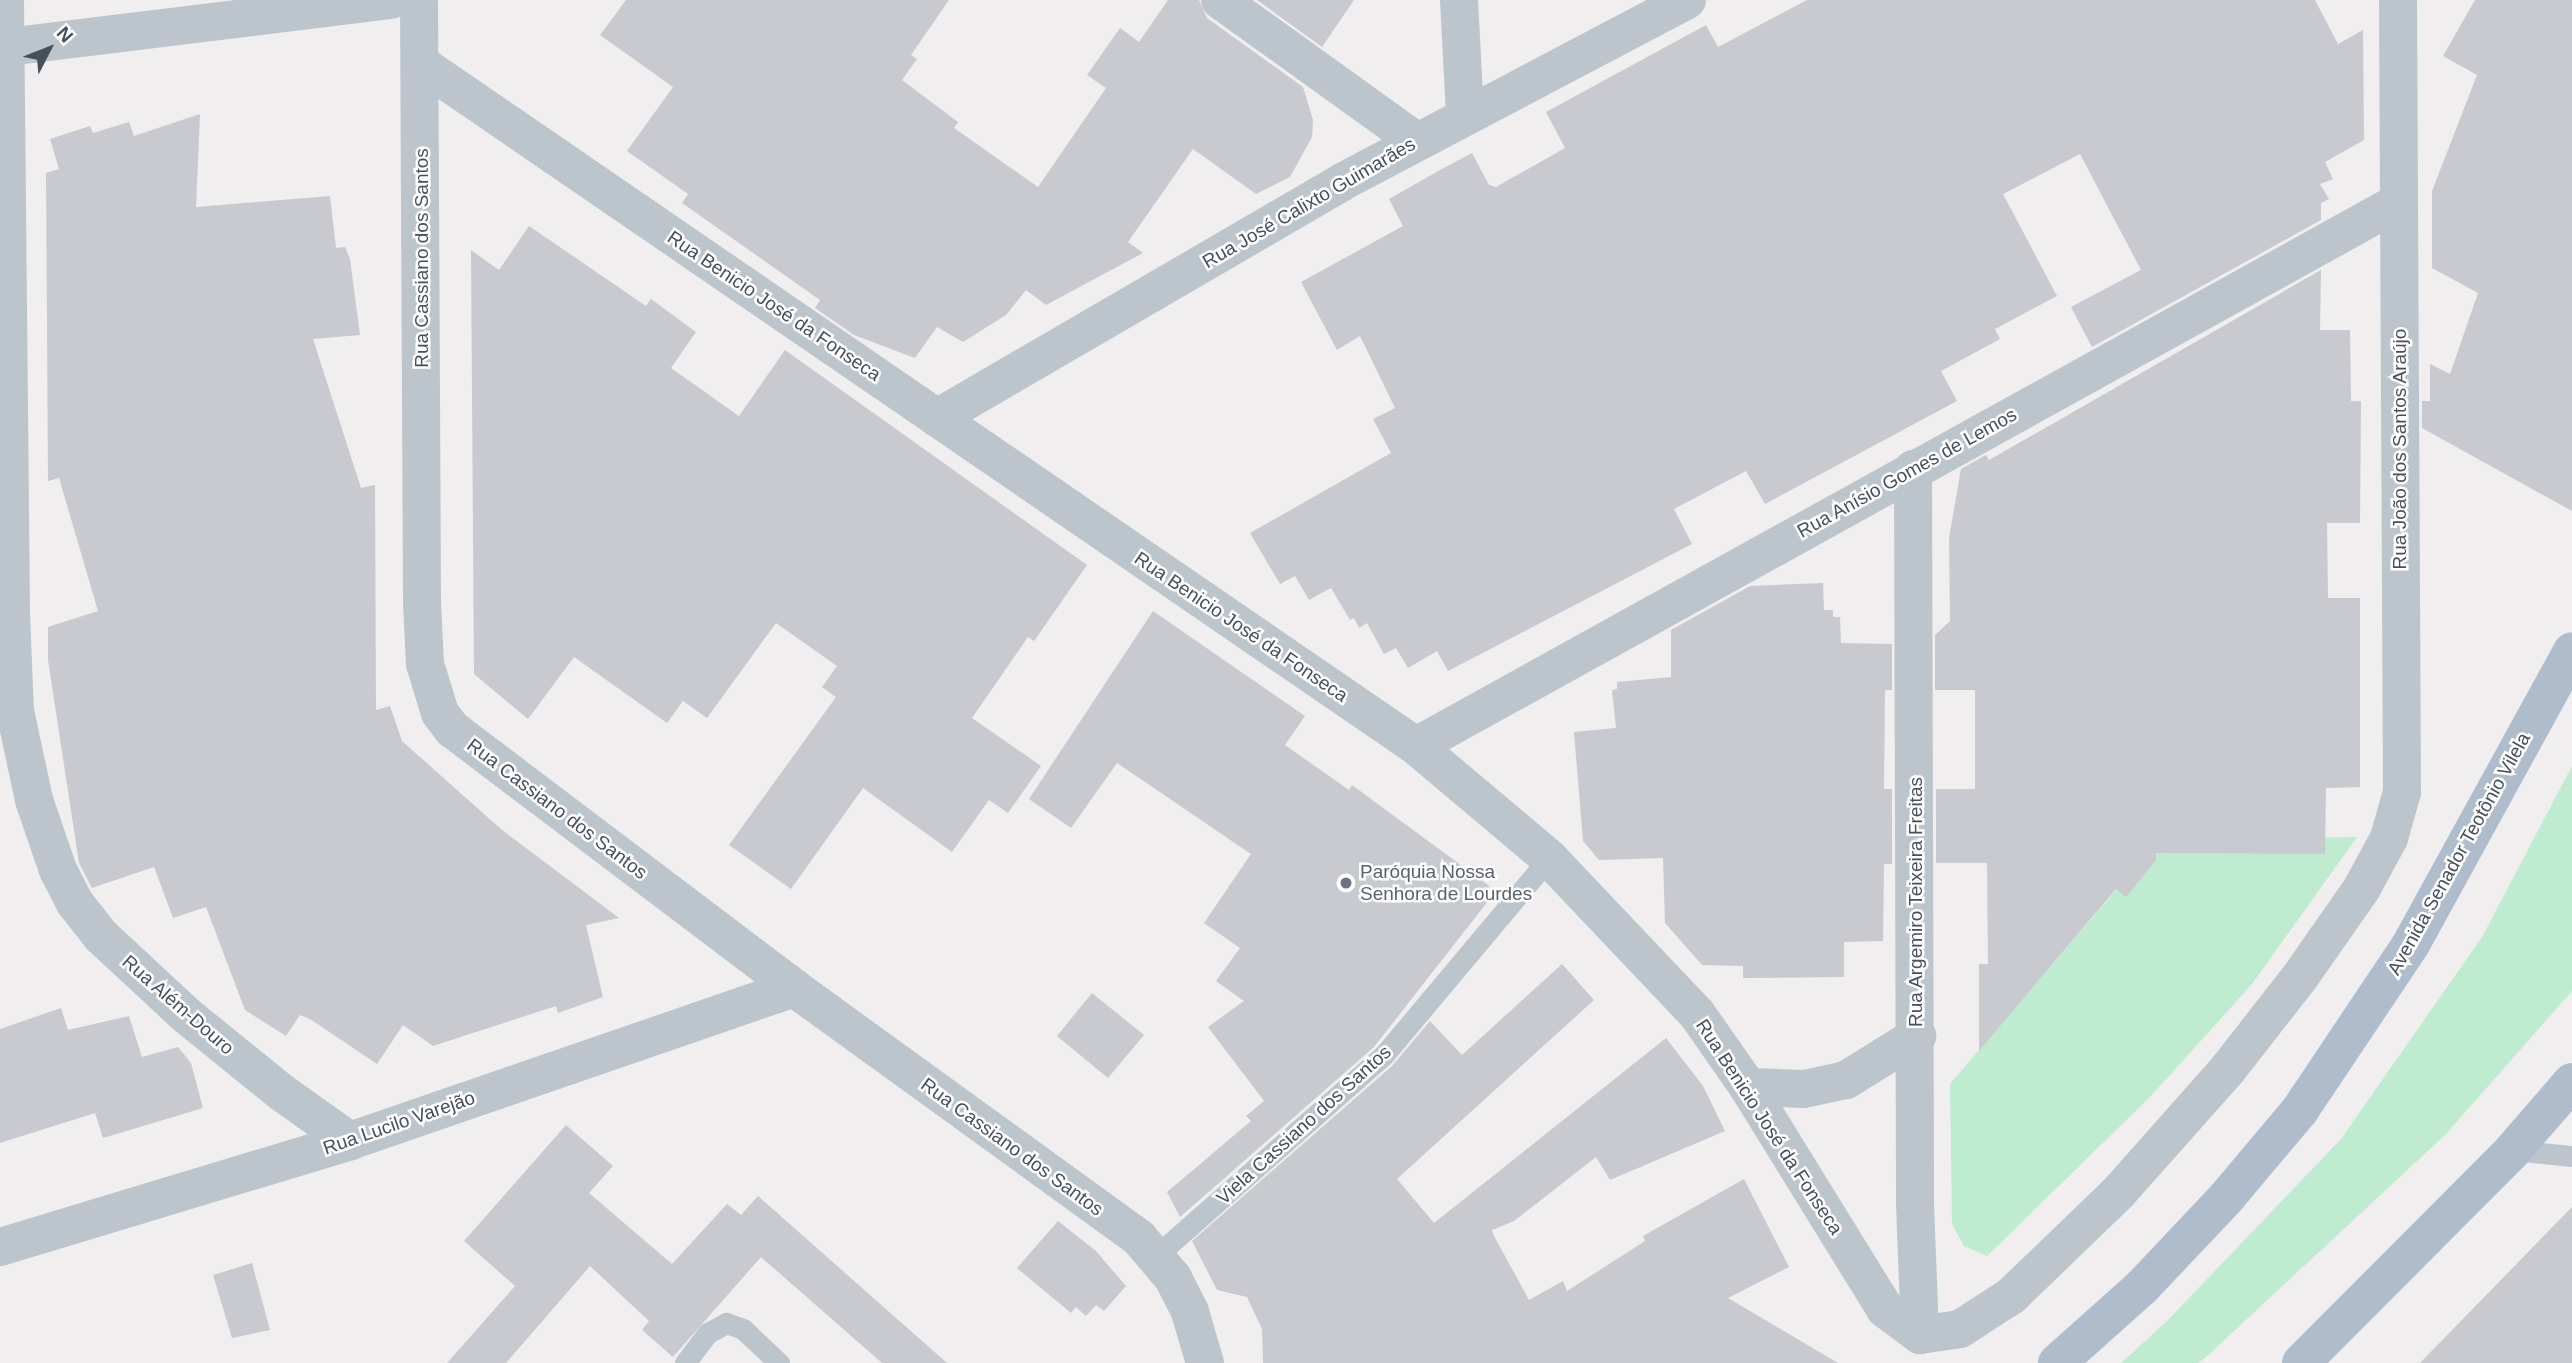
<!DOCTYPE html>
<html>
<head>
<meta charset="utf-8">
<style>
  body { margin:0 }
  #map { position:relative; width:2572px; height:1363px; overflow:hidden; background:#f0eeee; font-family:Arial,sans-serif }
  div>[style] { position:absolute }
  .green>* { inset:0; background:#bfebd1 }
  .building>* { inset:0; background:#c8cad0 }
  .service>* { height:21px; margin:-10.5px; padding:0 10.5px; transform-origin:10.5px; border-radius:10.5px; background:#bdc5cc }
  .minor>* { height:38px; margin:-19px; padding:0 19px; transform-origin:19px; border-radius:19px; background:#bdc5cc }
  .primary>* { height:38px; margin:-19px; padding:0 19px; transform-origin:19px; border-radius:19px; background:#afbccb }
  .dots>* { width:19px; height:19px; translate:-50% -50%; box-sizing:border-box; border:4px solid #fff; border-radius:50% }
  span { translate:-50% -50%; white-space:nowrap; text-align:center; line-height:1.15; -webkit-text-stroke:5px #fff; paint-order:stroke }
  .street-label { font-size:19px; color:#47505a }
  .worship-label { font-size:19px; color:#5b616d }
  .left { translate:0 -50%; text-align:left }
  .north { position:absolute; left:14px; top:14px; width:70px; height:70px; -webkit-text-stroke:5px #fff; paint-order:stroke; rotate:48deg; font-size:19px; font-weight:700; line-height:28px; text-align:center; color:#47505a }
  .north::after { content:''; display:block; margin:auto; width:24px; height:32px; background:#47505a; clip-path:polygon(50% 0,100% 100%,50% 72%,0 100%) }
</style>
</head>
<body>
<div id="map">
  <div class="green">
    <div style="clip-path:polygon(2572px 766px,2572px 991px,2445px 1135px,2206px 1357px,2198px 1363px,2121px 1363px,2167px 1321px,2341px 1139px,2482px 937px)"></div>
    <div style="clip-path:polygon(2357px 837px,2252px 984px,2151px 1096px,1987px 1256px,1964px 1246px,1952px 1224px,1950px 1084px,2158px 841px)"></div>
  </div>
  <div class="building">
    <div style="clip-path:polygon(626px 0,949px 0,911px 55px,917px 59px,902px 80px,958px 122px,954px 128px,1038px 187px,1106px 88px,1087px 75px,1120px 28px,1139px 42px,1168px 0,1199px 0,1207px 18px,1303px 87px,1313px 120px,1312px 137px,1290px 177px,1256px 194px,1193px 149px,1128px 242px,1143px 253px,1046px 305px,1026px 290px,1006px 315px,963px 342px,937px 327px,915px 358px,854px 335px,815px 308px,820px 300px,682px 203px,688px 194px,627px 151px,673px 87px,600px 35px)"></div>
    <div style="clip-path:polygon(1257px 0,1354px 0,1322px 47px)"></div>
    <div style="clip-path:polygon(1807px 0,2315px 0,2338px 44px,2363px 30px,2364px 140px,2325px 162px,2333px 179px,2320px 184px,2329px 199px,2321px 203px,2321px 220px,2092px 347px,2071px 307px,2141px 270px,2080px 154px,2003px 194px,2057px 296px,1995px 329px,2000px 339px,1941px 371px,1957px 401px,1765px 504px,1746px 471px,1674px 509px,1692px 544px,1448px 671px,1437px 651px,1408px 668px,1396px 648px,1384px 654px,1367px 623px,1359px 628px,1354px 618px,1350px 620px,1331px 588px,1309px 600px,1295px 576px,1280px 584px,1250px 533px,1391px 453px,1373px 419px,1395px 408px,1360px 336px,1337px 350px,1301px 282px,1403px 226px,1389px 199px,1440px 170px,1472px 153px,1489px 185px,1496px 187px,1565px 148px,1546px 112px,1706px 25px,1718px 47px)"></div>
    <div style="clip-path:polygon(2475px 0,2572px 0,2572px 511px,2422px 428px,2422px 401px,2430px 401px,2430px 364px,2450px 374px,2478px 293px,2432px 268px,2432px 191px,2477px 75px,2443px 56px)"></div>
    <div style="clip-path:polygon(200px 114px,196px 207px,330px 196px,336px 248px,345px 247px,350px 259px,360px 335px,313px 339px,361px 488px,375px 485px,376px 710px,390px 706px,402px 741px,502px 830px,619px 918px,586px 925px,603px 997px,558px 1013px,556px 1006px,433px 1046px,403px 1025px,377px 1064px,310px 1019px,300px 1015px,286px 1036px,245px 1010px,206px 907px,173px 918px,154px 867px,92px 888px,79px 863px,48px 660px,48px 627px,98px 611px,59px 478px,48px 481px,46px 173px,59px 169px,50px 139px,90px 126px,93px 133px,129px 122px,134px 136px)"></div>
    <div style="clip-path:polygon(529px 226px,646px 306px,651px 299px,696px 332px,671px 368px,739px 416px,785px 350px,1087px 565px,1034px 641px,1028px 637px,972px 718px,1041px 766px,1008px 813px,989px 800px,952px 852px,863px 788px,791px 889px,729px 845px,836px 697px,822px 687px,837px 666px,776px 623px,707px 718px,683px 701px,667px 723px,574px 657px,528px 719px,474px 674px,471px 250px,499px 270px)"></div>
    <div style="clip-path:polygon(2321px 270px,2320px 330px,2350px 330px,2351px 401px,2361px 401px,2360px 523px,2327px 523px,2328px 598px,2360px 598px,2360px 787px,2326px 788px,2325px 854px,2156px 853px,2156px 860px,2126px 897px,2116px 889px,1979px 1051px,1979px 964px,1988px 964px,1987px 863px,1936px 863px,1936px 789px,1975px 789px,1975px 690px,1935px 690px,1935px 635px,1950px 621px,1949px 538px,1961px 469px,1986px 455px,1989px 460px)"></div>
    <div style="clip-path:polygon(1823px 583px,1824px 610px,1833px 610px,1833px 617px,1840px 617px,1841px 643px,1892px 644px,1892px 690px,1885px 690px,1884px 789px,1892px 789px,1892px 864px,1884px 864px,1883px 941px,1844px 942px,1844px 977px,1743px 978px,1743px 966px,1702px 965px,1665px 923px,1663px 858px,1599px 860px,1583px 841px,1574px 732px,1616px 728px,1612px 690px,1617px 689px,1617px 682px,1671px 677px,1671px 630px,1750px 586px)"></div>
    <div style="clip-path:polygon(1153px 611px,1305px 716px,1285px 745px,1349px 790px,1352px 785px,1496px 891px,1374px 1047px,1180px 1217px,1167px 1192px,1251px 1121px,1246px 1116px,1264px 1101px,1208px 1027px,1244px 1001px,1216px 981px,1240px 948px,1204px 923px,1251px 854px,1117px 763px,1071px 828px,1029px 799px)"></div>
    <div style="clip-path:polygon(1562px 964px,1594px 1000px,1397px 1179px,1434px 1223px,1666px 1038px,1703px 1086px,1725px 1131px,1610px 1180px,1596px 1157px,1514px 1221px,1492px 1230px,1494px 1236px,1529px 1300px,1563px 1281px,1567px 1291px,1645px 1241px,1643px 1236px,1744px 1179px,1789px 1267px,1728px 1298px,1838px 1363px,1263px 1363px,1262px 1329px,1247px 1297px,1217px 1290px,1192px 1241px,1392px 1066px,1430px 1021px,1462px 1055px)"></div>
    <div style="clip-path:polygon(1092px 993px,1144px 1035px,1108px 1078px,1057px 1036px)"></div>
    <div style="clip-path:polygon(61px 1008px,68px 1030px,129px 1016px,142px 1057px,178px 1047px,191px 1063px,203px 1108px,103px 1138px,95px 1113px,0 1143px,0 1029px)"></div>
    <div style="clip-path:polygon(566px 1125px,613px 1166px,589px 1193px,672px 1264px,727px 1204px,741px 1215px,758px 1196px,947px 1363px,882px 1363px,761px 1257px,673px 1357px,642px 1330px,649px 1321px,590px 1266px,506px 1363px,447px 1363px,515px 1286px,464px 1241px)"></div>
    <div style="clip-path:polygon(2572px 1207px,2572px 1363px,2420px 1363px)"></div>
    <div style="clip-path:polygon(1058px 1221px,1096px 1251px,1126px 1286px,1104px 1311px,1096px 1305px,1086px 1316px,1076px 1307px,1071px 1313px,1017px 1268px)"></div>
    <div style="clip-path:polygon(252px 1263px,270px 1330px,232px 1338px,213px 1275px)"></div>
  </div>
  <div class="service">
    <div style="left:2513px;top:1150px;width:59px;rotate:5.8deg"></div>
    <div style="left:1157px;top:1255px;width:301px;rotate:-41.4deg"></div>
    <div style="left:1383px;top:1056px;width:258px;rotate:-50deg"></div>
    <div style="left:685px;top:1363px;width:38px;rotate:-53deg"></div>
    <div style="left:708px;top:1333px;width:21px;rotate:-29deg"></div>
    <div style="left:726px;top:1323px;width:18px;rotate:19deg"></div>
    <div style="left:743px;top:1329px;width:50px;rotate:43.4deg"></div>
  </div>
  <div class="minor">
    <div style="left:5px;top:0;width:613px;rotate:89.44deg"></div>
    <div style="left:11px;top:613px;width:98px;rotate:87.7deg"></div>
    <div style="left:15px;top:711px;width:91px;rotate:77.9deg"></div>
    <div style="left:34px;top:800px;width:74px;rotate:71.1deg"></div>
    <div style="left:58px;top:870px;width:37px;rotate:63deg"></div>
    <div style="left:75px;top:903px;width:42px;rotate:51.8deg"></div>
    <div style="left:101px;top:936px;width:116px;rotate:42.9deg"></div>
    <div style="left:186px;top:1015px;width:122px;rotate:39deg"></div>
    <div style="left:281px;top:1092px;width:85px;rotate:35.4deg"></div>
    <div style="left:419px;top:0;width:603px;rotate:89.71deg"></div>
    <div style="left:422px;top:603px;width:61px;rotate:87.2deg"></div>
    <div style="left:425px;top:664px;width:51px;rotate:73deg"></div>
    <div style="left:440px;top:713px;width:20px;rotate:53deg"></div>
    <div style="left:452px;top:729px;width:429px;rotate:37.1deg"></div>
    <div style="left:794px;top:988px;width:426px;rotate:35.9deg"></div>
    <div style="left:1139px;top:1238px;width:52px;rotate:49.6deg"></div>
    <div style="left:1173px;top:1278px;width:38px;rotate:63deg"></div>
    <div style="left:1190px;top:1312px;width:53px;rotate:73.6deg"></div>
    <div style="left:1220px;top:0;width:241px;rotate:35.7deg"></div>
    <div style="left:1459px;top:0;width:114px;rotate:87deg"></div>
    <div style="left:0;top:48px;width:394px;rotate:-7deg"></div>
    <div style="left:421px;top:64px;width:1206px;rotate:34.43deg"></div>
    <div style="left:1416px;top:746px;width:174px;rotate:40.1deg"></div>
    <div style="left:1549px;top:858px;width:215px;rotate:46.5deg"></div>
    <div style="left:1697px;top:1014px;width:89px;rotate:55.1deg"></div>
    <div style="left:1748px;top:1087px;width:261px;rotate:58.3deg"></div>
    <div style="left:1885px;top:1309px;width:44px;rotate:36.6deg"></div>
    <div style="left:937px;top:418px;width:469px;rotate:-30.2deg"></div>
    <div style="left:1342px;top:182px;width:390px;rotate:-27.8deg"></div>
    <div style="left:1913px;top:469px;width:735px;rotate:89.84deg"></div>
    <div style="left:1915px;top:1204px;width:131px;rotate:87.8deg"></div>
    <div style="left:1416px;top:746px;width:1123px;rotate:-28.96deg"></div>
    <div style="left:1748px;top:1087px;width:56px;rotate:2deg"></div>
    <div style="left:1804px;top:1089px;width:43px;rotate:-12.1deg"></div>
    <div style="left:1846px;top:1080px;width:84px;rotate:-31.8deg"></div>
    <div style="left:0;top:1247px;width:366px;rotate:-16.8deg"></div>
    <div style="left:350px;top:1141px;width:470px;rotate:-19deg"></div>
    <div style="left:1920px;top:1335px;width:40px;rotate:-8.5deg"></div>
    <div style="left:1960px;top:1329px;width:61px;rotate:-32.9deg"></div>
    <div style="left:2011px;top:1296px;width:149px;rotate:-43.9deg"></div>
    <div style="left:2118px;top:1193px;width:166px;rotate:-48.4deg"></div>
    <div style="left:2228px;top:1069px;width:117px;rotate:-52deg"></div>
    <div style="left:2300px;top:977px;width:108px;rotate:-55.1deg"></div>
    <div style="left:2362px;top:888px;width:57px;rotate:-61.6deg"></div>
    <div style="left:2389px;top:838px;width:48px;rotate:-74.2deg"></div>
    <div style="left:2402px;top:792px;width:792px;rotate:-90.29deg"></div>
  </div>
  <div class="primary">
    <div style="left:2057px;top:1363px;width:113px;rotate:-41.8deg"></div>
    <div style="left:2141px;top:1288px;width:124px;rotate:-46.6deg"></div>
    <div style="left:2226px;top:1198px;width:115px;rotate:-49.9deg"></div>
    <div style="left:2300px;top:1110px;width:200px;rotate:-56.2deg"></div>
    <div style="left:2411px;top:944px;width:334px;rotate:-61.2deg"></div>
    <div style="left:2301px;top:1363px;width:301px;rotate:-45.1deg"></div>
    <div style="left:2513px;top:1150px;width:90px;rotate:-49.1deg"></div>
  </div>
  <div class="dots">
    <div style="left:1346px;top:883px;background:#6b7280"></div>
  </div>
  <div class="street-label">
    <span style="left:1309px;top:203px;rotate:-30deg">Rua José Calixto Guimarães</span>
    <span style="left:422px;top:258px;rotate:-90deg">Rua Cassiano dos Santos</span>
    <span style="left:774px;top:306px;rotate:34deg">Rua Benicio José da Fonseca</span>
    <span style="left:2400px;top:449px;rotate:-90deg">Rua João dos Santos Araújo</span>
    <span style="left:1907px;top:473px;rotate:-29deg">Rua Anísio Gomes de Lemos</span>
    <span style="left:1241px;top:627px;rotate:34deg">Rua Benicio José da Fonseca</span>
    <span style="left:557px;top:809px;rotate:37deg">Rua Cassiano dos Santos</span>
    <span style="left:2459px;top:854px;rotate:-61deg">Avenida Senador Teotônio Vilela</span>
    <span style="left:1916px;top:902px;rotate:-90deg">Rua Argemiro Teixeira Freitas</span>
    <span style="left:178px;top:1005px;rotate:41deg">Rua Além-Douro</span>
    <span style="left:399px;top:1123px;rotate:-19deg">Rua Lucilo Varejão</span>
    <span style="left:1304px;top:1125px;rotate:-42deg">Viela Cassiano dos Santos</span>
    <span style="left:1769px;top:1127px;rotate:57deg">Rua Benicio José da Fonseca</span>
    <span style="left:1012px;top:1147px;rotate:36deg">Rua Cassiano dos Santos</span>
  </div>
  <div class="worship-label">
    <span class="left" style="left:1360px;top:883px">Paróquia Nossa<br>Senhora de Lourdes</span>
  </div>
  <div class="north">N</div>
</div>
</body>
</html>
